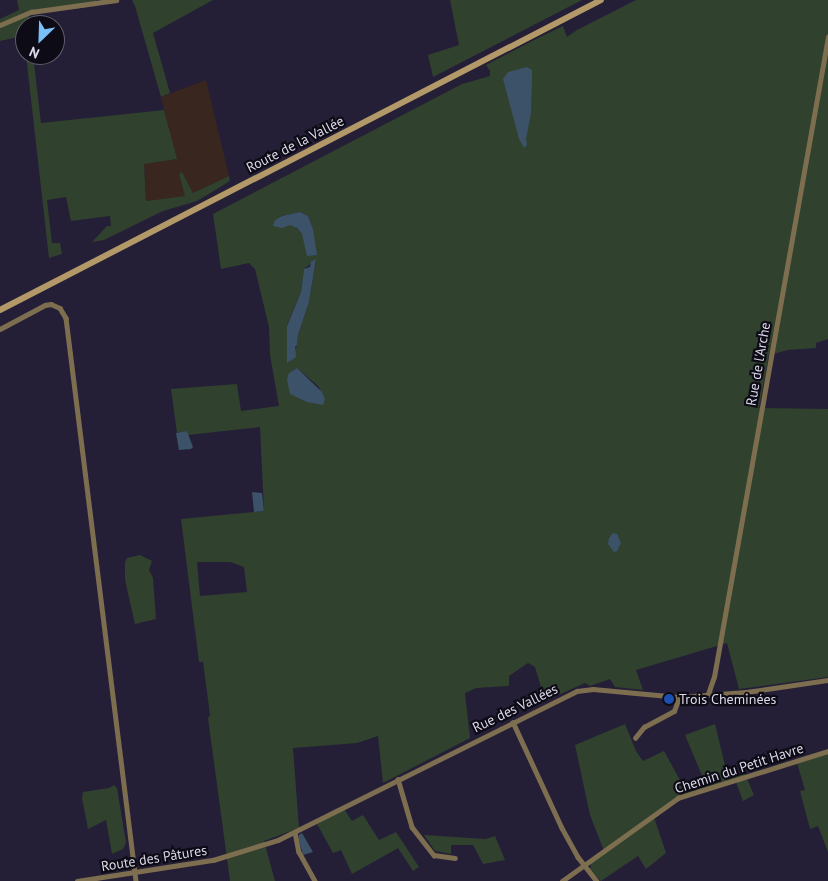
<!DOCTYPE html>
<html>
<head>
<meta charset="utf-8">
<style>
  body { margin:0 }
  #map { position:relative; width:828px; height:881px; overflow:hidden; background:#241f37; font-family:"PT Sans",sans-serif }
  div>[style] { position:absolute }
  .industrial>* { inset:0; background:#38261f }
  .green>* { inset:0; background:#30412e }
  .water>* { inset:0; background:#3c5269 }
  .minor>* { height:4.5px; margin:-2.25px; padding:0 2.25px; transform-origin:2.25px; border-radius:2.25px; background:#7e6e50 }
  .secondary>* { height:6px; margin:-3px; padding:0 3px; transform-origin:3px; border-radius:3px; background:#b29967 }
  .dots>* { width:14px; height:14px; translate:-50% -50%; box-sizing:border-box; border:2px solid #0d0b15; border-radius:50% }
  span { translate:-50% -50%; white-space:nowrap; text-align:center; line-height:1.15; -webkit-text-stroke:4.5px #0d0b15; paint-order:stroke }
  .street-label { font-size:14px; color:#dbd8e8 }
  .poi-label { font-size:14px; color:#dbd8e8 }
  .left { translate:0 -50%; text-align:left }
  .north { position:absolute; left:15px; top:15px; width:50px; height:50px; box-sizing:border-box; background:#0d0b15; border:1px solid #5f5d69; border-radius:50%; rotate:204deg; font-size:14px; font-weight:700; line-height:20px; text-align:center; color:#dbd8e8 }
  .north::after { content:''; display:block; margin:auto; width:18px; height:22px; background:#79bff8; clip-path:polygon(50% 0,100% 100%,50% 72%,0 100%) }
</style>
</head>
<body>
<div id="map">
  <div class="industrial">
    <div style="clip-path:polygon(206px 80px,229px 176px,193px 193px,182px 172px,179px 174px,186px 196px,146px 201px,144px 164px,176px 159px,161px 97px)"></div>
  </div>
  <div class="green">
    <div style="clip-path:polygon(17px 0,96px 0,96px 6px,29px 15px,30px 25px,25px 25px,25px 51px,23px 36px,0 41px,0 19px,19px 10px)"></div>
    <div style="clip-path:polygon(132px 0,213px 0,153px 33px,170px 93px,161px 97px,135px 6px)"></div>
    <div style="clip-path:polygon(450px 0,582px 0,433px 77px,428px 55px,459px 45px)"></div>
    <div style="clip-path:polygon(evenodd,636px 0,828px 0,828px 339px,816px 343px,816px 348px,788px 350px,769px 355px,759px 408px,828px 409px,828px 677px,739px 689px,727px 643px,636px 670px,643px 690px,615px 687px,610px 679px,590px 686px,585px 683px,545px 701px,535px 667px,528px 663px,509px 676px,509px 686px,476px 688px,465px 693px,470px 738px,383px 783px,378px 736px,357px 743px,293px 748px,299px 828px,264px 841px,275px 881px,230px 881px,208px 718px,210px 715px,203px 662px,199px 662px,181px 519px,264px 511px,260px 427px,188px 435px,187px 431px,177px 433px,171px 389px,237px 384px,241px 411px,279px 406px,270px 355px,269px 327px,255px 269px,249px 263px,221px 269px,213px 214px,462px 84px,490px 76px,490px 71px,486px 65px,536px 39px,563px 26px,567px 37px,577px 30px,636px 0,300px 212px,308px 216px,313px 229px,302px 234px,294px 225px,275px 220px,282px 216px,300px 212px,636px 0,316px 260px,309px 302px,298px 335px,297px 345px,288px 363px,287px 325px,301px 292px,304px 269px,316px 260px,636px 0,297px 368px,318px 386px,325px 399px,289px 373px,297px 368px,636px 0,197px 562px,230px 562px,244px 567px,247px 592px,200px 596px,197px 562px)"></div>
    <div style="clip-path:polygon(26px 55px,33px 55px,41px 123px,164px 110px,177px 159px,144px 164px,146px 201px,185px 196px,179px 174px,182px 172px,193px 193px,229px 176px,230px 181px,197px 201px,163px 211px,104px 240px,92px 242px,107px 226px,111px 226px,110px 216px,71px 221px,66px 197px,47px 200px,52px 243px,60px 243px,62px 254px,49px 258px)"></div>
    <div style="clip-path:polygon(140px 555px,152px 561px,149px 570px,153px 578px,156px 619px,135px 624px,125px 580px,125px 562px,127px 558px)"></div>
    <div style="clip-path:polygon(625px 724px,636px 751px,643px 761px,664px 751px,686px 791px,706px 785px,685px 735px,715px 724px,728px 778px,745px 774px,754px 795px,743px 801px,736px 782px,675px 802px,654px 817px,666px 853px,646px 869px,638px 856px,601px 881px,590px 870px,591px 863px,604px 851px,590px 815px,575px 745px)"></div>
    <div style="clip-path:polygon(828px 753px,828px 852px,818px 826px,810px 829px,800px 791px,805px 790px,797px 763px)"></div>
    <div style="clip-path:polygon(114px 785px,117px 788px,126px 843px,123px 849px,112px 854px,106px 820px,88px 829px,82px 798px,83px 792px,109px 788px)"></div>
    <div style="clip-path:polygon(344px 809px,352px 821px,363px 815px,379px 840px,396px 832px,419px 867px,413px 871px,398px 848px,352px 874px,341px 850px,333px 853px,317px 824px)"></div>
    <div style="clip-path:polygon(424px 835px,486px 839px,495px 836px,505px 860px,483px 864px,473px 845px,451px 845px,451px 854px,435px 851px)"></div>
  </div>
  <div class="water">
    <div style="clip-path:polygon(527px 67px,532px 70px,532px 76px,531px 113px,526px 139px,527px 145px,524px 148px,519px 139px,503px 79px,508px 72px)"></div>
    <div style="clip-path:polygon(300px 212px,308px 216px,313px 229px,317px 255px,307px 256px,302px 234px,297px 228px,290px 225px,282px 228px,273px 226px,275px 220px,282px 216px)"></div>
    <div style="clip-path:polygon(316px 259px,309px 302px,298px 335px,297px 345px,295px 347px,296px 357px,287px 363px,287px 326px,301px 292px,304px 269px,310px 267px,311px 262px)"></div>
    <div style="clip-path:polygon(297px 368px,322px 392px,325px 399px,323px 405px,307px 402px,290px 394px,287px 379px,289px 373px)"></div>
    <div style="clip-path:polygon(187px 431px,193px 447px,191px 449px,179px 450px,176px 433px)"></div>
    <div style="clip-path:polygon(252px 492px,262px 493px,264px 511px,254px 512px)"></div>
    <div style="clip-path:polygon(613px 533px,617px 534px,621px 543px,617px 551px,614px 552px,608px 544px,609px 538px)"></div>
    <div style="clip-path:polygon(302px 833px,313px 852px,303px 855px,299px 840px,299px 835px)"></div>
  </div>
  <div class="minor">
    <div style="left:0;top:25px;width:34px;rotate:-23deg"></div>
    <div style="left:31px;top:12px;width:86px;rotate:-8deg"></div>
    <div style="left:0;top:329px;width:51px;rotate:-28.1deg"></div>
    <div style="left:45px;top:305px;width:6px;rotate:-9deg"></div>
    <div style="left:51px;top:304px;width:10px;rotate:24deg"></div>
    <div style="left:60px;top:308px;width:12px;rotate:59deg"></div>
    <div style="left:66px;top:318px;width:567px;rotate:82.91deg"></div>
    <div style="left:708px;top:694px;width:18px;rotate:-71deg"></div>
    <div style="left:714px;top:677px;width:650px;rotate:-79.9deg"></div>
    <div style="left:513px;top:722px;width:117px;rotate:65.2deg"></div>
    <div style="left:562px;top:828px;width:33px;rotate:61deg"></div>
    <div style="left:578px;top:857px;width:31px;rotate:52deg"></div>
    <div style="left:635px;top:738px;width:14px;rotate:-51deg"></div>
    <div style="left:644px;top:727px;width:34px;rotate:-28deg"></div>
    <div style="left:674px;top:711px;width:15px;rotate:-70deg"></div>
    <div style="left:398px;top:779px;width:50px;rotate:73.7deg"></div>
    <div style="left:412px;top:827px;width:36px;rotate:52deg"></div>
    <div style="left:434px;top:855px;width:21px;rotate:8deg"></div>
    <div style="left:295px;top:832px;width:20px;rotate:79deg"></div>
    <div style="left:299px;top:852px;width:33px;rotate:61deg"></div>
    <div style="left:77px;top:881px;width:138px;rotate:-8.8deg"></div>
    <div style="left:213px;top:860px;width:68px;rotate:-17.1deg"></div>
    <div style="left:278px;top:840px;width:334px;rotate:-26.5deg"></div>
    <div style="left:577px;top:691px;width:16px;rotate:-7deg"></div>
    <div style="left:593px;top:689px;width:86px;rotate:5.3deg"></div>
    <div style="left:679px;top:697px;width:67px;rotate:-4.3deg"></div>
    <div style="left:746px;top:692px;width:83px;rotate:-8.3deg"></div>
    <div style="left:562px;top:881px;width:143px;rotate:-35.6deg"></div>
    <div style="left:678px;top:798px;width:157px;rotate:-17.4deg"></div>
  </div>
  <div class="secondary">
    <div style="left:0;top:310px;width:676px;rotate:-27.28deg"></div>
  </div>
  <div class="dots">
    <div style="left:669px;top:699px;background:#1a4fb4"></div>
  </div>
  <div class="street-label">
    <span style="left:295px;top:144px;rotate:-27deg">Route de la Vallée</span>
    <span style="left:758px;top:364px;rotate:-80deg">Rue de l'Arche</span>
    <span style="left:515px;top:708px;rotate:-26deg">Rue des Vallées</span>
    <span style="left:739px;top:768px;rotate:-18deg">Chemin du Petit Havre</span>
    <span style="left:154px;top:858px;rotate:-9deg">Route des Pâtures</span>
  </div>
  <div class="poi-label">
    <span class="left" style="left:679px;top:699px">Trois Cheminées</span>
  </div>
  <div class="north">N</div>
</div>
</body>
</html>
